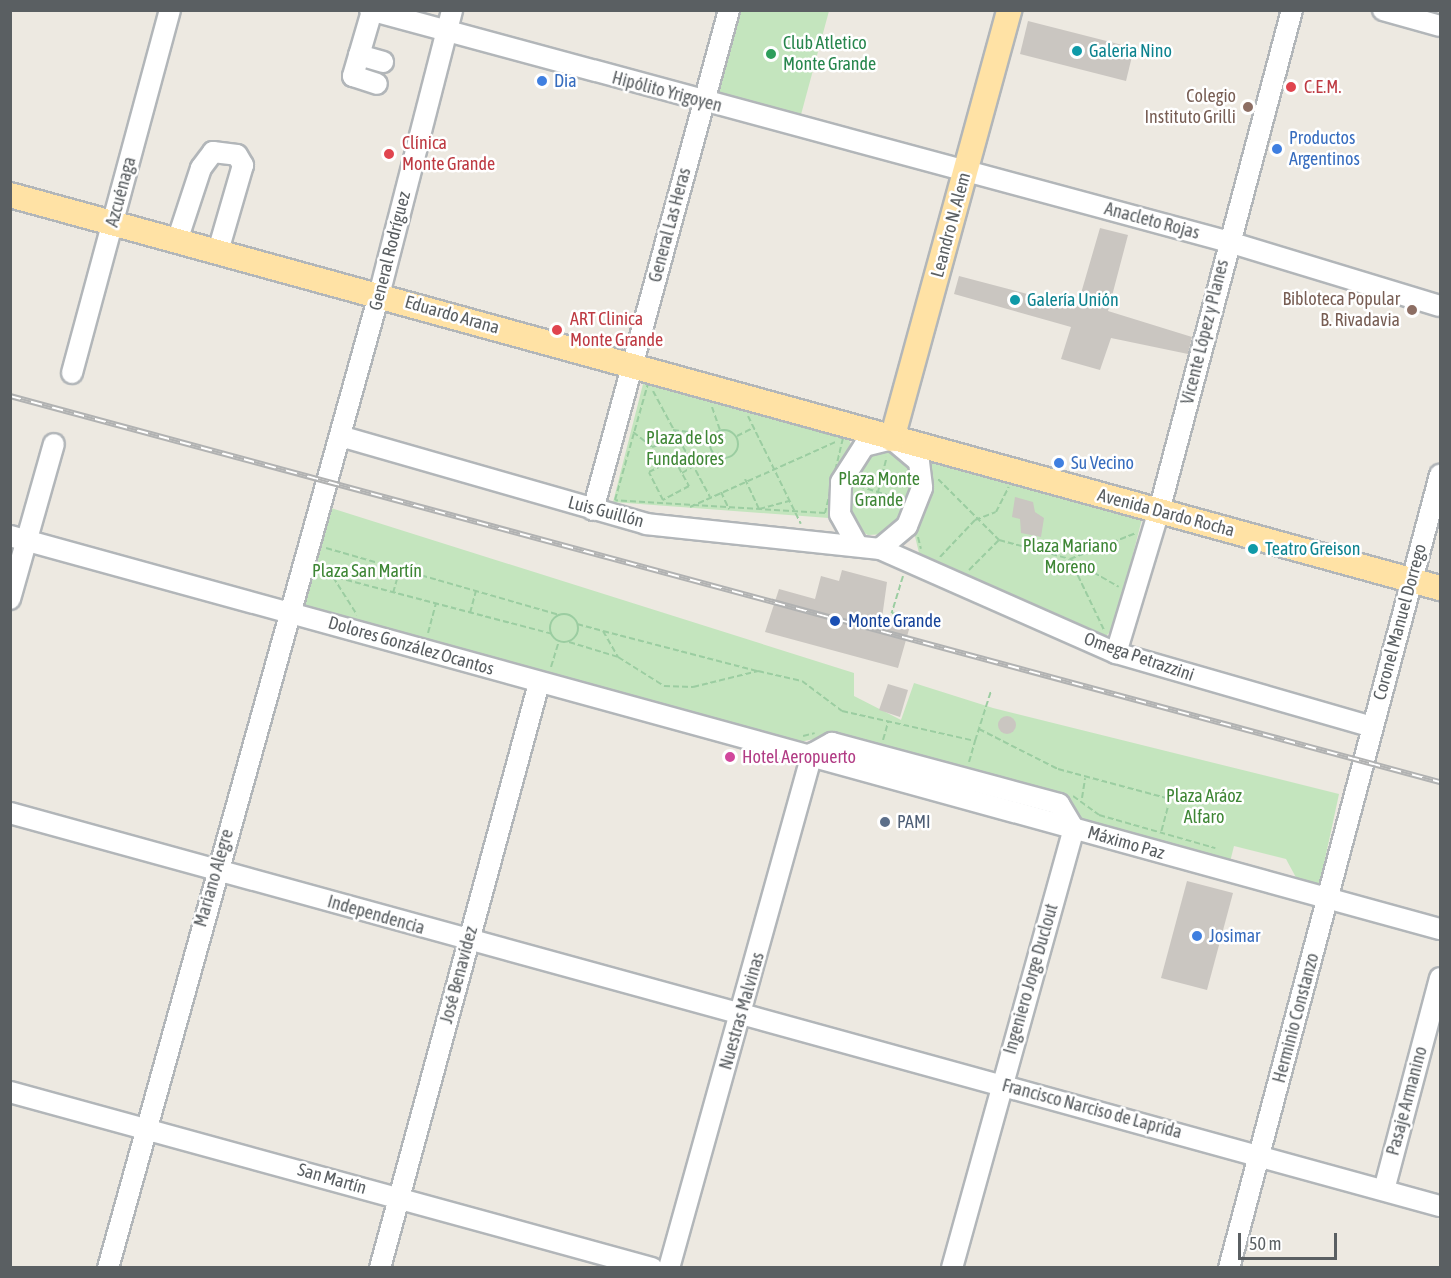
<!DOCTYPE html>
<html>
<head>
<meta charset="utf-8">
<style>
  body { margin:0 }
  #map { position:relative; width:1451px; height:1278px; overflow:hidden; background:#ede9e1; font-family:"Asap Condensed",sans-serif }
  div>[style] { position:absolute }
  .green>* { inset:0; background:#c4e5be }
  .building>* { inset:0; background:#cac6c1 }
  .round { border-radius:50% }
  .path>* { height:2px; margin-top:-1px; transform-origin:0; background:repeating-linear-gradient(90deg,#9bcda1 0 6px,transparent 0 9px) }
  .path>.ring { margin:-1px; padding:0; box-sizing:content-box; background:none; border:2px solid #9bcda1; border-radius:50% }
  .roads { filter:drop-shadow(2px 0 #b2b6b9) drop-shadow(-2px 0 #b2b6b9) drop-shadow(0 2px #b2b6b9) drop-shadow(0 -2px #b2b6b9) }
  .minor>* { height:20px; margin:-10px; padding:0 10px; transform-origin:10px; border-radius:10px; background:#fff }
  .major>* { height:24px; margin:-12px; padding:0 12px; transform-origin:12px; border-radius:12px; background:#ffe2a5 }
  .rail>* { height:6px; margin-top:-3px; transform-origin:0; background:repeating-linear-gradient(90deg,#fff 0 11px,#b1b2b2 0 22px); box-sizing:border-box; border-block:2px solid #b1b2b2 }
  .dots>* { width:16px; height:16px; translate:-50% -50%; box-sizing:border-box; border:3px solid #fff; border-radius:50% }
  span { translate:-50% -50%; white-space:nowrap; text-align:center; line-height:1.15; -webkit-text-stroke:5px #fff; paint-order:stroke }
  .leisure-label { font-size:18px; color:#27864d }
  .left { translate:0 -50%; text-align:left }
  .culture-label { font-size:18px; color:#0d838f }
  .shop-label { font-size:18px; color:#366cbe }
  .health-label { font-size:18px; color:#be3a42 }
  .street-label { font-size:18px; color:#5a5f62 }
  .education-label { font-size:18px; color:#785e54 }
  .right { translate:-100% -50%; text-align:right }
  .park-label { font-size:18px; color:#3e8635 }
  .transit-label { font-size:18px; color:#164399 }
  .hotel-label { font-size:18px; color:#b23c85 }
  .service-label { font-size:18px; color:#4e5e75 }
  .frame { position:absolute; inset:0; border:12px solid #5a5f62; pointer-events:none }
  .scale { position:absolute; left:1238px; top:1233px; width:99px; height:27px; box-sizing:border-box; border:3px solid #5a5f62; border-top:0; padding-left:8px; font-size:18px; line-height:21px; white-space:nowrap; color:#5a5f62; -webkit-text-stroke:4px #fff; paint-order:stroke }
</style>
</head>
<body>
<div id="map">
  <div class="green">
    <div style="clip-path:polygon(737px 11px,829px 11px,799px 122px,713px 98px)"></div>
    <div style="clip-path:polygon(644px 380px,847px 436px,851px 444px,833px 488px,829px 518px,613px 502px)"></div>
    <div style="clip-path:polygon(877px 445px,909px 457px,915px 478px,903px 517px,886px 534px,868px 535px,856px 529px,845px 503px,856px 463px)"></div>
    <div style="clip-path:polygon(932px 461px,1133px 511px,1142px 519px,1114px 628px,1105px 637px,1090px 635px,919px 553px,913px 528px)"></div>
    <div style="clip-path:polygon(331px 508px,854px 673px,854px 696px,901px 720px,914px 683px,993px 708px,1339px 794px,1319px 887px,1299px 883px,1286px 859px,1234px 846px,1230px 862px,1081px 821px,1065px 798px,833px 735px,795px 743px,305px 605px)"></div>
  </div>
  <div class="building">
    <div style="clip-path:polygon(1028px 21px,1134px 48px,1126px 81px,1020px 54px)"></div>
    <div style="clip-path:polygon(1100px 228px,1128px 235px,1108px 311px,1192px 337px,1188px 354px,1111px 338px,1100px 370px,1061px 359px,1071px 327px,954px 294px,959px 276px,1077px 307px)"></div>
    <div style="clip-path:polygon(1015px 497px,1033px 502px,1035px 512px,1044px 518px,1041px 537px,1021px 533px,1020px 519px,1012px 517px)"></div>
    <div style="clip-path:polygon(842px 570px,887px 582px,882px 618px,910px 626px,898px 668px,765px 632px,779px 589px,815px 599px,821px 576px,839px 581px)"></div>
    <div style="clip-path:polygon(888px 684px,908px 690px,900px 717px,879px 710px)"></div>
    <div class="round" style="left:998px;top:716px;width:18px;height:18px"></div>
    <div style="clip-path:polygon(1187px 881px,1233px 893px,1207px 990px,1161px 978px)"></div>
  </div>
  <div class="path">
    <div style="left:648px;top:383px;width:203px;rotate:15.8deg"></div>
    <div style="left:843px;top:438px;width:77px;rotate:103.5deg"></div>
    <div style="left:825px;top:513px;width:210px;rotate:-176.5deg"></div>
    <div style="left:615px;top:500px;width:122px;rotate:-74.2deg"></div>
    <div style="left:653px;top:391px;width:120px;rotate:61.7deg"></div>
    <div style="left:712px;top:407px;width:24px;rotate:71deg"></div>
    <div style="left:748px;top:416px;width:120px;rotate:63.9deg"></div>
    <div class="ring" style="left:710px;top:430px;width:26px;height:26px"></div>
    <div style="left:633px;top:432px;width:24px;rotate:38deg"></div>
    <div style="left:652px;top:447px;width:11px;rotate:-15deg"></div>
    <div style="left:663px;top:444px;width:17px;rotate:-54deg"></div>
    <div style="left:673px;top:430px;width:40px;rotate:7.1deg"></div>
    <div style="left:737px;top:436px;width:18px;rotate:-27deg"></div>
    <div style="left:674px;top:459px;width:31px;rotate:61deg"></div>
    <div style="left:689px;top:486px;width:30px;rotate:152deg"></div>
    <div style="left:663px;top:500px;width:31px;rotate:-117deg"></div>
    <div style="left:649px;top:472px;width:28px;rotate:-27deg"></div>
    <div style="left:682px;top:473px;width:12px;rotate:-31deg"></div>
    <div style="left:745px;top:479px;width:33px;rotate:65deg"></div>
    <div style="left:759px;top:509px;width:31px;rotate:-15deg"></div>
    <div style="left:938px;top:479px;width:86px;rotate:45deg"></div>
    <div style="left:999px;top:540px;width:73px;rotate:15deg"></div>
    <div style="left:1070px;top:559px;width:71px;rotate:-21.5deg"></div>
    <div style="left:859px;top:486px;width:42px;rotate:18deg"></div>
    <div style="left:721px;top:492px;width:19px;rotate:65deg"></div>
    <div style="left:878px;top:492px;width:36px;rotate:-76deg"></div>
    <div style="left:690px;top:507px;width:159px;rotate:-24.1deg"></div>
    <div style="left:918px;top:537px;width:12px;rotate:76deg"></div>
    <div style="left:326px;top:548px;width:243px;rotate:16deg"></div>
    <div style="left:940px;top:557px;width:51px;rotate:-46.6deg"></div>
    <div style="left:975px;top:520px;width:22px;rotate:-21deg"></div>
    <div style="left:996px;top:512px;width:28px;rotate:-63deg"></div>
    <div style="left:1070px;top:559px;width:79px;rotate:64.4deg"></div>
    <div style="left:1070px;top:559px;width:56px;rotate:29.7deg"></div>
    <div style="left:969px;top:570px;width:42px;rotate:-45deg"></div>
    <div style="left:320px;top:573px;width:240px;rotate:14.7deg"></div>
    <div style="left:903px;top:576px;width:39px;rotate:107deg"></div>
    <div style="left:892px;top:613px;width:27px;rotate:17deg"></div>
    <div style="left:333px;top:577px;width:45px;rotate:57.7deg"></div>
    <div style="left:393px;top:593px;width:25px;rotate:-74deg"></div>
    <div style="left:470px;top:613px;width:23px;rotate:-75deg"></div>
    <div class="ring" style="left:550px;top:614px;width:26px;height:26px"></div>
    <div style="left:577px;top:624px;width:27px;rotate:15deg"></div>
    <div style="left:603px;top:631px;width:30px;rotate:60deg"></div>
    <div style="left:618px;top:657px;width:54px;rotate:32.2deg"></div>
    <div style="left:664px;top:686px;width:29px;rotate:2deg"></div>
    <div style="left:693px;top:687px;width:67px;rotate:-13.8deg"></div>
    <div style="left:758px;top:671px;width:45px;rotate:12.8deg"></div>
    <div style="left:802px;top:681px;width:50px;rotate:36.9deg"></div>
    <div style="left:842px;top:711px;width:136px;rotate:12.7deg"></div>
    <div style="left:975px;top:741px;width:52px;rotate:-72.3deg"></div>
    <div style="left:603px;top:631px;width:159px;rotate:14.6deg"></div>
    <div style="left:428px;top:633px;width:30px;rotate:-75deg"></div>
    <div style="left:569px;top:642px;width:51px;rotate:17deg"></div>
    <div style="left:551px;top:667px;width:28px;rotate:-73deg"></div>
    <div style="left:979px;top:729px;width:89px;rotate:26.9deg"></div>
    <div style="left:1058px;top:769px;width:116px;rotate:15deg"></div>
    <div style="left:1170px;top:799px;width:35px;rotate:105deg"></div>
    <div style="left:803px;top:736px;width:12px;rotate:-14deg"></div>
    <div style="left:883px;top:740px;width:19px;rotate:-74deg"></div>
    <div style="left:969px;top:762px;width:22px;rotate:-74deg"></div>
    <div style="left:1073px;top:796px;width:32px;rotate:36deg"></div>
    <div style="left:1099px;top:815px;width:121px;rotate:15.9deg"></div>
    <div style="left:1082px;top:798px;width:20px;rotate:-81deg"></div>
  </div>
  <div class="roads">
    <div class="minor">
      <div style="left:370px;top:10px;width:890px;rotate:15.11deg"></div>
      <div style="left:1229px;top:242px;width:220px;rotate:16.9deg"></div>
      <div style="left:1383px;top:10px;width:59px;rotate:15.7deg"></div>
      <div style="left:372px;top:11px;width:68px;rotate:106.3deg"></div>
      <div style="left:353px;top:76px;width:25px;rotate:18deg"></div>
      <div style="left:359px;top:55px;width:25px;rotate:16deg"></div>
      <div style="left:177px;top:241px;width:77px;rotate:-71.8deg"></div>
      <div style="left:201px;top:168px;width:20px;rotate:-53deg"></div>
      <div style="left:213px;top:152px;width:24px;rotate:7deg"></div>
      <div style="left:237px;top:155px;width:12px;rotate:59deg"></div>
      <div style="left:243px;top:165px;width:90px;rotate:106.2deg"></div>
      <div style="left:72px;top:373px;width:376px;rotate:-74.9deg"></div>
      <div style="left:340px;top:436px;width:318px;rotate:16deg"></div>
      <div style="left:646px;top:524px;width:235px;rotate:6.1deg"></div>
      <div style="left:880px;top:549px;width:258px;rotate:23.8deg"></div>
      <div style="left:1116px;top:653px;width:266px;rotate:16.1deg"></div>
      <div style="left:593px;top:510px;width:518px;rotate:-74.78deg"></div>
      <div style="left:10px;top:536px;width:1483px;rotate:15.37deg"></div>
      <div style="left:856px;top:543px;width:33px;rotate:-119deg"></div>
      <div style="left:840px;top:514px;width:32px;rotate:-88deg"></div>
      <div style="left:841px;top:482px;width:43px;rotate:-57.4deg"></div>
      <div style="left:864px;top:446px;width:29px;rotate:-14deg"></div>
      <div style="left:892px;top:439px;width:35px;rotate:40deg"></div>
      <div style="left:919px;top:462px;width:26px;rotate:83deg"></div>
      <div style="left:922px;top:488px;width:41px;rotate:111.5deg"></div>
      <div style="left:907px;top:526px;width:35px;rotate:140deg"></div>
      <div style="left:10px;top:599px;width:161px;rotate:-74.2deg"></div>
      <div style="left:1116px;top:653px;width:148px;rotate:-73.2deg"></div>
      <div style="left:1159px;top:511px;width:518px;rotate:-75.13deg"></div>
      <div style="left:812px;top:754px;width:23px;rotate:-29deg"></div>
      <div style="left:832px;top:743px;width:235px;rotate:15deg"></div>
      <div style="left:1059px;top:804px;width:29px;rotate:59deg"></div>
      <div style="left:10px;top:813px;width:1483px;rotate:15.37deg"></div>
      <div style="left:10px;top:1092px;width:666px;rotate:15.33deg"></div>
      <div style="left:1384px;top:1190px;width:219px;rotate:-75.2deg"></div>
      <div style="left:108px;top:1268px;width:1010px;rotate:-74.44deg"></div>
      <div style="left:379px;top:295px;width:294px;rotate:-75.6deg"></div>
      <div style="left:380px;top:1268px;width:606px;rotate:-74.79deg"></div>
      <div style="left:669px;top:1268px;width:534px;rotate:-74.45deg"></div>
      <div style="left:952px;top:1268px;width:456px;rotate:-74.5deg"></div>
      <div style="left:1229px;top:1268px;width:821px;rotate:-75.1deg"></div>
    </div>
    <div class="major">
      <div style="left:10px;top:195px;width:1483px;rotate:15.37deg"></div>
      <div style="left:892px;top:439px;width:445px;rotate:-74.7deg"></div>
    </div>
  </div>
  <div class="rail">
    <div style="left:10px;top:396px;width:1481px;rotate:15.11deg"></div>
  </div>
  <div class="dots">
    <div style="left:1077px;top:51px;background:#0f9aa8"></div>
    <div style="left:771px;top:54px;background:#2e9e5b"></div>
    <div style="left:542px;top:81px;background:#3f7fe0"></div>
    <div style="left:1291px;top:87px;background:#e0444e"></div>
    <div style="left:1248px;top:107px;background:#8d6e63"></div>
    <div style="left:1277px;top:149px;background:#3f7fe0"></div>
    <div style="left:389px;top:154px;background:#e0444e"></div>
    <div style="left:1015px;top:300px;background:#0f9aa8"></div>
    <div style="left:1412px;top:310px;background:#8d6e63"></div>
    <div style="left:557px;top:330px;background:#e0444e"></div>
    <div style="left:1059px;top:463px;background:#3f7fe0"></div>
    <div style="left:1253px;top:549px;background:#0f9aa8"></div>
    <div style="left:835px;top:621px;background:#1a4fb4"></div>
    <div style="left:730px;top:757px;background:#d1479c"></div>
    <div style="left:885px;top:822px;background:#5c6f8a"></div>
    <div style="left:1197px;top:936px;background:#3f7fe0"></div>
  </div>
  <div class="leisure-label">
    <span class="left" style="left:783px;top:54px">Club Atletico<br>Monte Grande</span>
  </div>
  <div class="culture-label">
    <span class="left" style="left:1089px;top:51px">Galeria Nino</span>
    <span class="left" style="left:1027px;top:300px">Galería Unión</span>
    <span class="left" style="left:1265px;top:549px">Teatro Greison</span>
  </div>
  <div class="shop-label">
    <span class="left" style="left:554px;top:81px">Dia</span>
    <span class="left" style="left:1289px;top:149px">Productos<br>Argentinos</span>
    <span class="left" style="left:1071px;top:463px">Su Vecino</span>
    <span class="left" style="left:1209px;top:936px">Josimar</span>
  </div>
  <div class="health-label">
    <span class="left" style="left:1304px;top:87px">C.E.M.</span>
    <span class="left" style="left:402px;top:154px">Clínica<br>Monte Grande</span>
    <span class="left" style="left:570px;top:330px">ART Clinica<br>Monte Grande</span>
  </div>
  <div class="street-label">
    <span style="left:667px;top:92px;rotate:15deg">Hipólito Yrigoyen</span>
    <span style="left:121px;top:192px;rotate:-75deg">Azcuénaga</span>
    <span style="left:1152px;top:221px;rotate:15deg">Anacleto Rojas</span>
    <span style="left:670px;top:225px;rotate:-75deg">General Las Heras</span>
    <span style="left:951px;top:225px;rotate:-75deg">Leandro N. Alem</span>
    <span style="left:390px;top:251px;rotate:-76deg">General Rodríguez</span>
    <span style="left:452px;top:315px;rotate:16deg">Eduardo Arana</span>
    <span style="left:1205px;top:332px;rotate:-76deg">Vicente López y Planes</span>
    <span style="left:606px;top:512px;rotate:15deg">Luis Guillón</span>
    <span style="left:1166px;top:513px;rotate:15deg">Avenida Dardo Rocha</span>
    <span style="left:1400px;top:622px;rotate:-75deg">Coronel Manuel Dorrego</span>
    <span style="left:411px;top:646px;rotate:16deg">Dolores González Ocantos</span>
    <span style="left:1139px;top:657px;rotate:19deg">Omega Petrazzini</span>
    <span style="left:1126px;top:843px;rotate:16deg">Máximo Paz</span>
    <span style="left:214px;top:878px;rotate:-74deg">Mariano Alegre</span>
    <span style="left:376px;top:915px;rotate:16deg">Independencia</span>
    <span style="left:459px;top:975px;rotate:-75deg">José Benavídez</span>
    <span style="left:1031px;top:979px;rotate:-74deg">Ingeniero Jorge Duclout</span>
    <span style="left:742px;top:1011px;rotate:-74deg">Nuestras Malvinas</span>
    <span style="left:1296px;top:1018px;rotate:-75deg">Herminio Constanzo</span>
    <span style="left:1407px;top:1101px;rotate:-75deg">Pasaje Armanino</span>
    <span style="left:1092px;top:1109px;rotate:15deg">Francisco Narciso de Laprida</span>
    <span style="left:332px;top:1179px;rotate:16deg">San Martín</span>
  </div>
  <div class="education-label">
    <span class="right" style="left:1236px;top:107px">Colegio<br>Instituto Grilli</span>
    <span class="right" style="left:1400px;top:310px">Bibloteca Popular<br>B. Rivadavia</span>
  </div>
  <div class="park-label">
    <span style="left:685px;top:449px">Plaza de los<br>Fundadores</span>
    <span style="left:879px;top:490px">Plaza Monte<br>Grande</span>
    <span style="left:1070px;top:557px">Plaza Mariano<br>Moreno</span>
    <span style="left:367px;top:571px">Plaza San Martín</span>
    <span style="left:1204px;top:807px">Plaza Aráoz<br>Alfaro</span>
  </div>
  <div class="transit-label">
    <span class="left" style="left:848px;top:621px">Monte Grande</span>
  </div>
  <div class="hotel-label">
    <span class="left" style="left:742px;top:757px">Hotel Aeropuerto</span>
  </div>
  <div class="service-label">
    <span class="left" style="left:897px;top:822px">PAMI</span>
  </div>
  <div class="frame"></div>
  <div class="scale">50 m</div>
</div>
</body>
</html>
